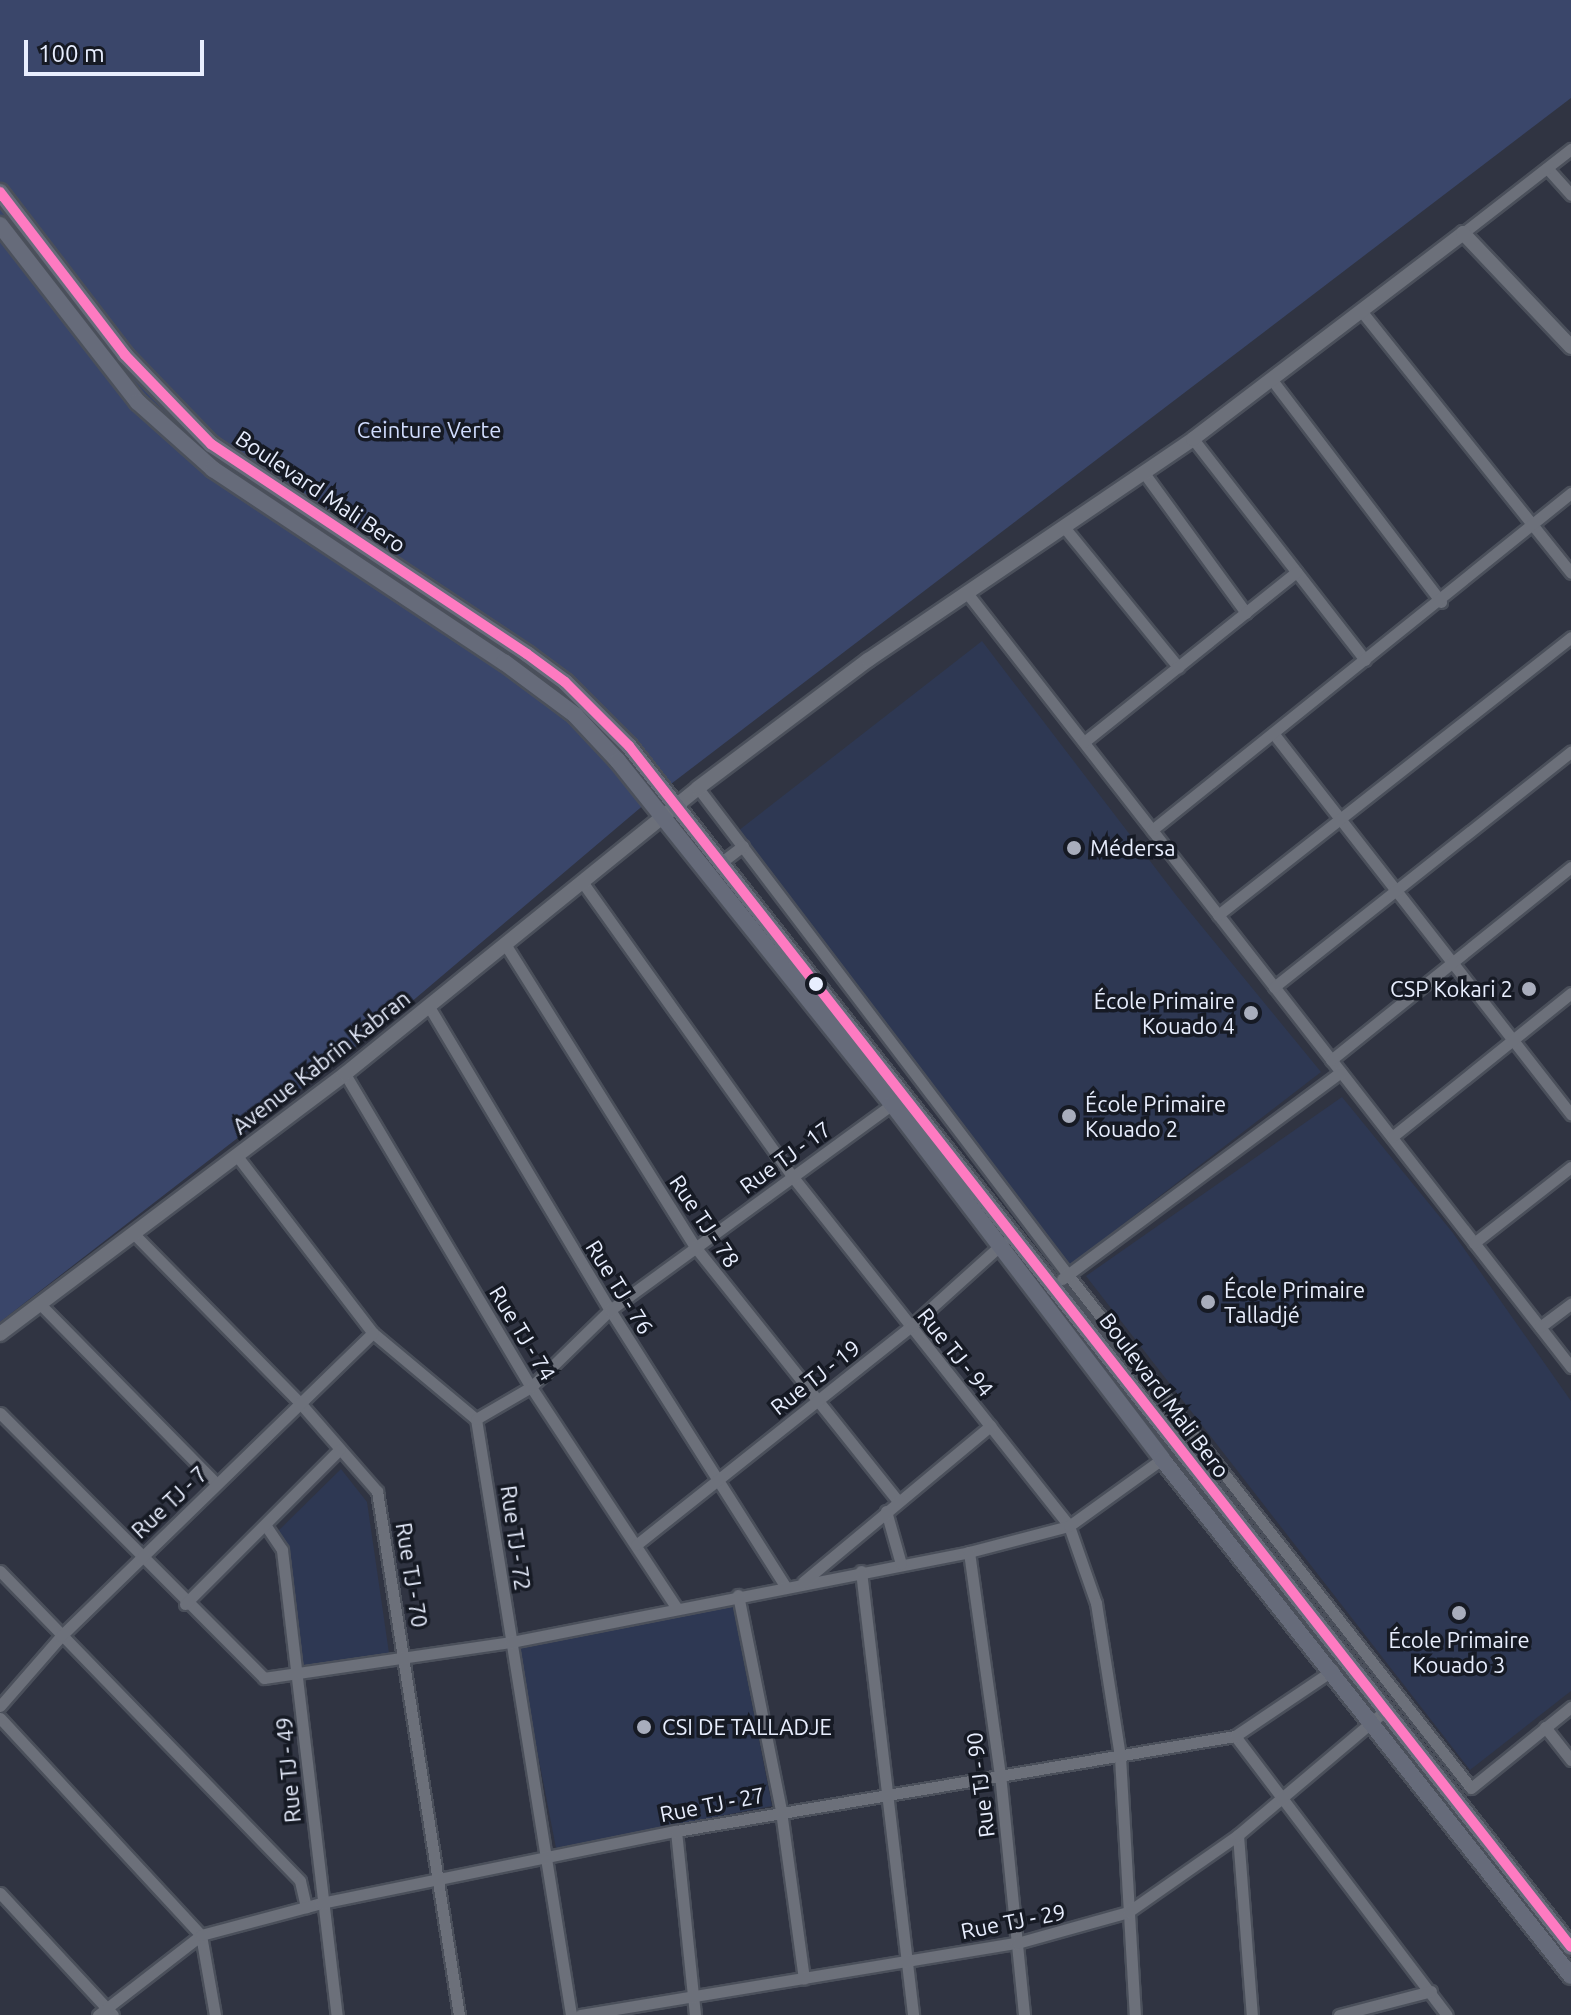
<!DOCTYPE html>
<html>
<head>
<meta charset="utf-8">
<style>
  body { margin:0 }
  #map { position:relative; width:1571px; height:2015px; overflow:hidden; background:#303442; font-family:Ubuntu,sans-serif }
  div>[style] { position:absolute }
  .built>* { inset:0; background:#2e3853 }
  .green>* { inset:0; background:#3a466a }
  .roads { filter:drop-shadow(2px 0 #4b505b) drop-shadow(-2px 0 #4b505b) drop-shadow(0 2px #4b505b) drop-shadow(0 -2px #4b505b) }
  .minor>* { height:11px; margin:-5.5px; padding:0 5.5px; transform-origin:5.5px; border-radius:5.5px; background:#6c707a }
  .tertiary>* { height:14px; margin:-7px; padding:0 7px; transform-origin:7px; border-radius:7px; background:#6c707a }
  .primary>* { height:16px; margin:-8px; padding:0 8px; transform-origin:8px; border-radius:8px; background:#666b7a }
  .bus-1>* { height:10px; margin:-5px; padding:0 5px; transform-origin:5px; border-radius:5px; background:#fe7ac1 }
  .dots>* { width:22px; height:22px; translate:-50% -50%; box-sizing:border-box; border:4px solid #161a24; border-radius:50% }
  span { translate:-50% -50%; white-space:nowrap; text-align:center; line-height:1.15; -webkit-text-stroke:7px #161a24; paint-order:stroke }
  .park-label { font-size:22px; color:#d1ddfe }
  .street-label { font-size:22px; color:#e8eefe }
  .poi-label { font-size:22px; color:#e8eefe }
  .left { translate:0 -50%; text-align:left }
  .right { translate:-100% -50%; text-align:right }
  .scale { position:absolute; left:24px; top:40px; width:180px; height:36px; box-sizing:border-box; border:4px solid #e8eefe; border-top:0; padding-left:10px; font-size:24px; line-height:28px; white-space:nowrap; color:#e8eefe; -webkit-text-stroke:6px #161a24; paint-order:stroke }
</style>
</head>
<body>
<div id="map">
  <div class="built">
    <div style="clip-path:polygon(982px 641px,1176px 895px,1321px 1072px,1070px 1265px,738px 831px)"></div>
    <div style="clip-path:polygon(1342px 1097px,1453px 1233px,1571px 1401px,1571px 1691px,1470px 1770px,1086px 1276px)"></div>
    <div style="clip-path:polygon(341px 1469px,367px 1502px,390px 1660px,295px 1676px,274px 1535px)"></div>
    <div style="clip-path:polygon(733px 1606px,772px 1806px,556px 1848px,517px 1647px)"></div>
  </div>
  <div class="green">
    <div style="clip-path:polygon(0 0,1571px 0,1571px 98px,646px 803px,390px 1020px,0 1322px)"></div>
  </div>
  <div class="roads">
    <div class="minor">
      <div style="left:1547px;top:168px;width:36px;rotate:48deg"></div>
      <div style="left:1463px;top:233px;width:137px;rotate:-37.9deg"></div>
      <div style="left:1362px;top:312px;width:334px;rotate:51.3deg"></div>
      <div style="left:1272px;top:380px;width:279px;rotate:52.7deg"></div>
      <div style="left:1193px;top:439px;width:280px;rotate:52.1deg"></div>
      <div style="left:1144px;top:473px;width:173px;rotate:53.9deg"></div>
      <div style="left:1064px;top:527px;width:181px;rotate:50.8deg"></div>
      <div style="left:967px;top:593px;width:982px;rotate:52.03deg"></div>
      <div style="left:1273px;top:733px;width:484px;rotate:52deg"></div>
      <div style="left:1084px;top:742px;width:272px;rotate:-38.7deg"></div>
      <div style="left:698px;top:788px;width:612px;rotate:52.77deg"></div>
      <div style="left:1068px;top:1275px;width:652px;rotate:51.85deg"></div>
      <div style="left:1471px;top:1788px;width:129px;rotate:-39deg"></div>
      <div style="left:1152px;top:830px;width:538px;rotate:-38.81deg"></div>
      <div style="left:723px;top:861px;width:25px;rotate:-37deg"></div>
      <div style="left:583px;top:883px;width:360px;rotate:54.5deg"></div>
      <div style="left:792px;top:1176px;width:446px;rotate:51.6deg"></div>
      <div style="left:1069px;top:1526px;width:82px;rotate:70.7deg"></div>
      <div style="left:1096px;top:1603px;width:156px;rotate:81.1deg"></div>
      <div style="left:1120px;top:1757px;width:258px;rotate:86.7deg"></div>
      <div style="left:1218px;top:915px;width:449px;rotate:-38.2deg"></div>
      <div style="left:505px;top:944px;width:359px;rotate:57.9deg"></div>
      <div style="left:696px;top:1248px;width:324px;rotate:51.4deg"></div>
      <div style="left:1274px;top:987px;width:379px;rotate:-38.4deg"></div>
      <div style="left:428px;top:1005px;width:355px;rotate:59.2deg"></div>
      <div style="left:610px;top:1310px;width:327px;rotate:57.6deg"></div>
      <div style="left:1331px;top:1060px;width:308px;rotate:-38.8deg"></div>
      <div style="left:345px;top:1074px;width:364px;rotate:59.3deg"></div>
      <div style="left:531px;top:1387px;width:263px;rotate:56.6deg"></div>
      <div style="left:1392px;top:1137px;width:230px;rotate:-38.8deg"></div>
      <div style="left:237px;top:1156px;width:223px;rotate:52.5deg"></div>
      <div style="left:373px;top:1333px;width:134px;rotate:39.9deg"></div>
      <div style="left:476px;top:1419px;width:604px;rotate:80.94deg"></div>
      <div style="left:134px;top:1234px;width:238px;rotate:45.5deg"></div>
      <div style="left:301px;top:1404px;width:116px;rotate:48.9deg"></div>
      <div style="left:377px;top:1491px;width:530px;rotate:81.11deg"></div>
      <div style="left:1474px;top:1243px;width:123px;rotate:-38.1deg"></div>
      <div style="left:1062px;top:1279px;width:347px;rotate:-36.6deg"></div>
      <div style="left:40px;top:1304px;width:252px;rotate:45.5deg"></div>
      <div style="left:1540px;top:1327px;width:39px;rotate:-37deg"></div>
      <div style="left:0;top:1413px;width:374px;rotate:45.1deg"></div>
      <div style="left:264px;top:1678px;width:250px;rotate:-8.3deg"></div>
      <div style="left:511px;top:1642px;width:467px;rotate:-11.1deg"></div>
      <div style="left:969px;top:1552px;width:103px;rotate:-14.6deg"></div>
      <div style="left:1069px;top:1526px;width:115px;rotate:-35.8deg"></div>
      <div style="left:476px;top:1419px;width:64px;rotate:-30.2deg"></div>
      <div style="left:531px;top:1387px;width:110px;rotate:-44.3deg"></div>
      <div style="left:610px;top:1310px;width:349px;rotate:-36.1deg"></div>
      <div style="left:886px;top:1511px;width:55px;rotate:74.2deg"></div>
      <div style="left:266px;top:1526px;width:29px;rotate:56deg"></div>
      <div style="left:282px;top:1550px;width:468px;rotate:83.3deg"></div>
      <div style="left:636px;top:1545px;width:350px;rotate:-38.5deg"></div>
      <div style="left:910px;top:1327px;width:125px;rotate:-42.1deg"></div>
      <div style="left:969px;top:1552px;width:224px;rotate:82.1deg"></div>
      <div style="left:1000px;top:1774px;width:242px;rotate:84.3deg"></div>
      <div style="left:0;top:1571px;width:431px;rotate:45.9deg"></div>
      <div style="left:300px;top:1881px;width:27px;rotate:77deg"></div>
      <div style="left:861px;top:1571px;width:447px;rotate:83.3deg"></div>
      <div style="left:803px;top:1582px;width:244px;rotate:-39.8deg"></div>
      <div style="left:738px;top:1595px;width:220px;rotate:78.7deg"></div>
      <div style="left:781px;top:1811px;width:169px;rotate:82.2deg"></div>
      <div style="left:185px;top:1604px;width:219px;rotate:-45deg"></div>
      <div style="left:0;top:1706px;width:93px;rotate:-48.9deg"></div>
      <div style="left:61px;top:1636px;width:435px;rotate:-44.2deg"></div>
      <div style="left:0;top:1718px;width:296px;rotate:47.2deg"></div>
      <div style="left:1545px;top:1727px;width:42px;rotate:51.8deg"></div>
      <div style="left:1235px;top:1736px;width:350px;rotate:52.8deg"></div>
      <div style="left:676px;top:1831px;width:185px;rotate:84.1deg"></div>
      <div style="left:1238px;top:1835px;width:181px;rotate:85.6deg"></div>
      <div style="left:0;top:1893px;width:166px;rotate:47.2deg"></div>
      <div style="left:201px;top:1935px;width:81px;rotate:80.1deg"></div>
      <div style="left:98px;top:2015px;width:130px;rotate:-37.8deg"></div>
      <div style="left:201px;top:1935px;width:124px;rotate:-14.9deg"></div>
      <div style="left:321px;top:1903px;width:362px;rotate:-11.5deg"></div>
      <div style="left:676px;top:1831px;width:567px;rotate:-9.65deg"></div>
      <div style="left:1235px;top:1736px;width:118px;rotate:-34deg"></div>
      <div style="left:580px;top:2015px;width:443px;rotate:-9.4deg"></div>
      <div style="left:1017px;top:1943px;width:115px;rotate:-15.6deg"></div>
      <div style="left:1128px;top:1912px;width:134px;rotate:-35deg"></div>
      <div style="left:1238px;top:1835px;width:194px;rotate:-40.2deg"></div>
      <div style="left:1339px;top:2015px;width:95px;rotate:-14.6deg"></div>
    </div>
    <div class="tertiary">
      <div style="left:0;top:1334px;width:432px;rotate:-37deg"></div>
      <div style="left:345px;top:1074px;width:454px;rotate:-39deg"></div>
      <div style="left:698px;top:788px;width:213px;rotate:-37deg"></div>
      <div style="left:868px;top:660px;width:393px;rotate:-34.2deg"></div>
      <div style="left:1193px;top:439px;width:340px;rotate:-37.3deg"></div>
      <div style="left:1463px;top:233px;width:157px;rotate:46.5deg"></div>
    </div>
    <div class="primary">
      <div style="left:0;top:192px;width:205px;rotate:52.5deg"></div>
      <div style="left:125px;top:355px;width:124px;rotate:46deg"></div>
      <div style="left:211px;top:444px;width:379px;rotate:33.6deg"></div>
      <div style="left:527px;top:654px;width:47px;rotate:36.4deg"></div>
      <div style="left:565px;top:682px;width:91px;rotate:45deg"></div>
      <div style="left:629px;top:746px;width:1526px;rotate:51.89deg"></div>
      <div style="left:0;top:225px;width:224px;rotate:52.1deg"></div>
      <div style="left:138px;top:402px;width:101px;rotate:41.8deg"></div>
      <div style="left:213px;top:469px;width:349px;rotate:33.6deg"></div>
      <div style="left:504px;top:662px;width:89px;rotate:36.7deg"></div>
      <div style="left:575px;top:715px;width:63px;rotate:46.9deg"></div>
      <div style="left:618px;top:761px;width:439px;rotate:51.4deg"></div>
      <div style="left:892px;top:1104px;width:446px;rotate:52.7deg"></div>
      <div style="left:1162px;top:1459px;width:659px;rotate:51.65deg"></div>
    </div>
  </div>
  <div class="bus-1">
    <div style="left:0;top:192px;width:205px;rotate:52.5deg"></div>
    <div style="left:125px;top:355px;width:124px;rotate:46deg"></div>
    <div style="left:211px;top:444px;width:379px;rotate:33.6deg"></div>
    <div style="left:527px;top:654px;width:47px;rotate:36.4deg"></div>
    <div style="left:565px;top:682px;width:91px;rotate:45deg"></div>
    <div style="left:629px;top:746px;width:1526px;rotate:51.89deg"></div>
  </div>
  <div class="dots">
    <div style="left:1074px;top:848px;background:#a8adbc"></div>
    <div style="left:816px;top:984px;background:#e8eefe"></div>
    <div style="left:1529px;top:989px;background:#a8adbc"></div>
    <div style="left:1251px;top:1013px;background:#a8adbc"></div>
    <div style="left:1069px;top:1116px;background:#a8adbc"></div>
    <div style="left:1208px;top:1302px;background:#a8adbc"></div>
    <div style="left:1459px;top:1613px;background:#a8adbc"></div>
    <div style="left:644px;top:1727px;background:#a8adbc"></div>
  </div>
  <div class="park-label">
    <span style="left:429px;top:430px">Ceinture Verte</span>
  </div>
  <div class="street-label">
    <span style="left:321px;top:491px;rotate:34deg">Boulevard Mali Bero</span>
    <span style="left:321px;top:1062px;rotate:-38deg">Avenue Kabrin Kabran</span>
    <span style="left:785px;top:1157px;rotate:-36deg">Rue TJ - 17</span>
    <span style="left:705px;top:1221px;rotate:56deg">Rue TJ - 78</span>
    <span style="left:620px;top:1287px;rotate:58deg">Rue TJ - 76</span>
    <span style="left:523px;top:1333px;rotate:59deg">Rue TJ - 74</span>
    <span style="left:956px;top:1352px;rotate:51deg">Rue TJ - 94</span>
    <span style="left:815px;top:1377px;rotate:-38deg">Rue TJ - 19</span>
    <span style="left:1165px;top:1395px;rotate:53deg">Boulevard Mali Bero</span>
    <span style="left:169px;top:1502px;rotate:-43deg">Rue TJ - 7</span>
    <span style="left:516px;top:1538px;rotate:82deg">Rue TJ - 72</span>
    <span style="left:412px;top:1575px;rotate:81deg">Rue TJ - 70</span>
    <span style="left:288px;top:1770px;rotate:-95deg">Rue TJ - 49</span>
    <span style="left:980px;top:1785px;rotate:-97deg">Rue TJ - 90</span>
    <span style="left:712px;top:1804px;rotate:-11deg">Rue TJ - 27</span>
    <span style="left:1013px;top:1921px;rotate:-11deg">Rue TJ - 29</span>
  </div>
  <div class="poi-label">
    <span class="left" style="left:1090px;top:848px">Médersa</span>
    <span class="right" style="left:1513px;top:989px">CSP Kokari 2</span>
    <span class="right" style="left:1235px;top:1013px">École Primaire<br>Kouado 4</span>
    <span class="left" style="left:1085px;top:1116px">École Primaire<br>Kouado 2</span>
    <span class="left" style="left:1224px;top:1302px">École Primaire<br>Talladjé</span>
    <span style="left:1459px;top:1652px">École Primaire<br>Kouado 3</span>
    <span class="left" style="left:662px;top:1727px">CSI DE TALLADJE</span>
  </div>
  <div class="scale">100 m</div>
</div>
</body>
</html>
